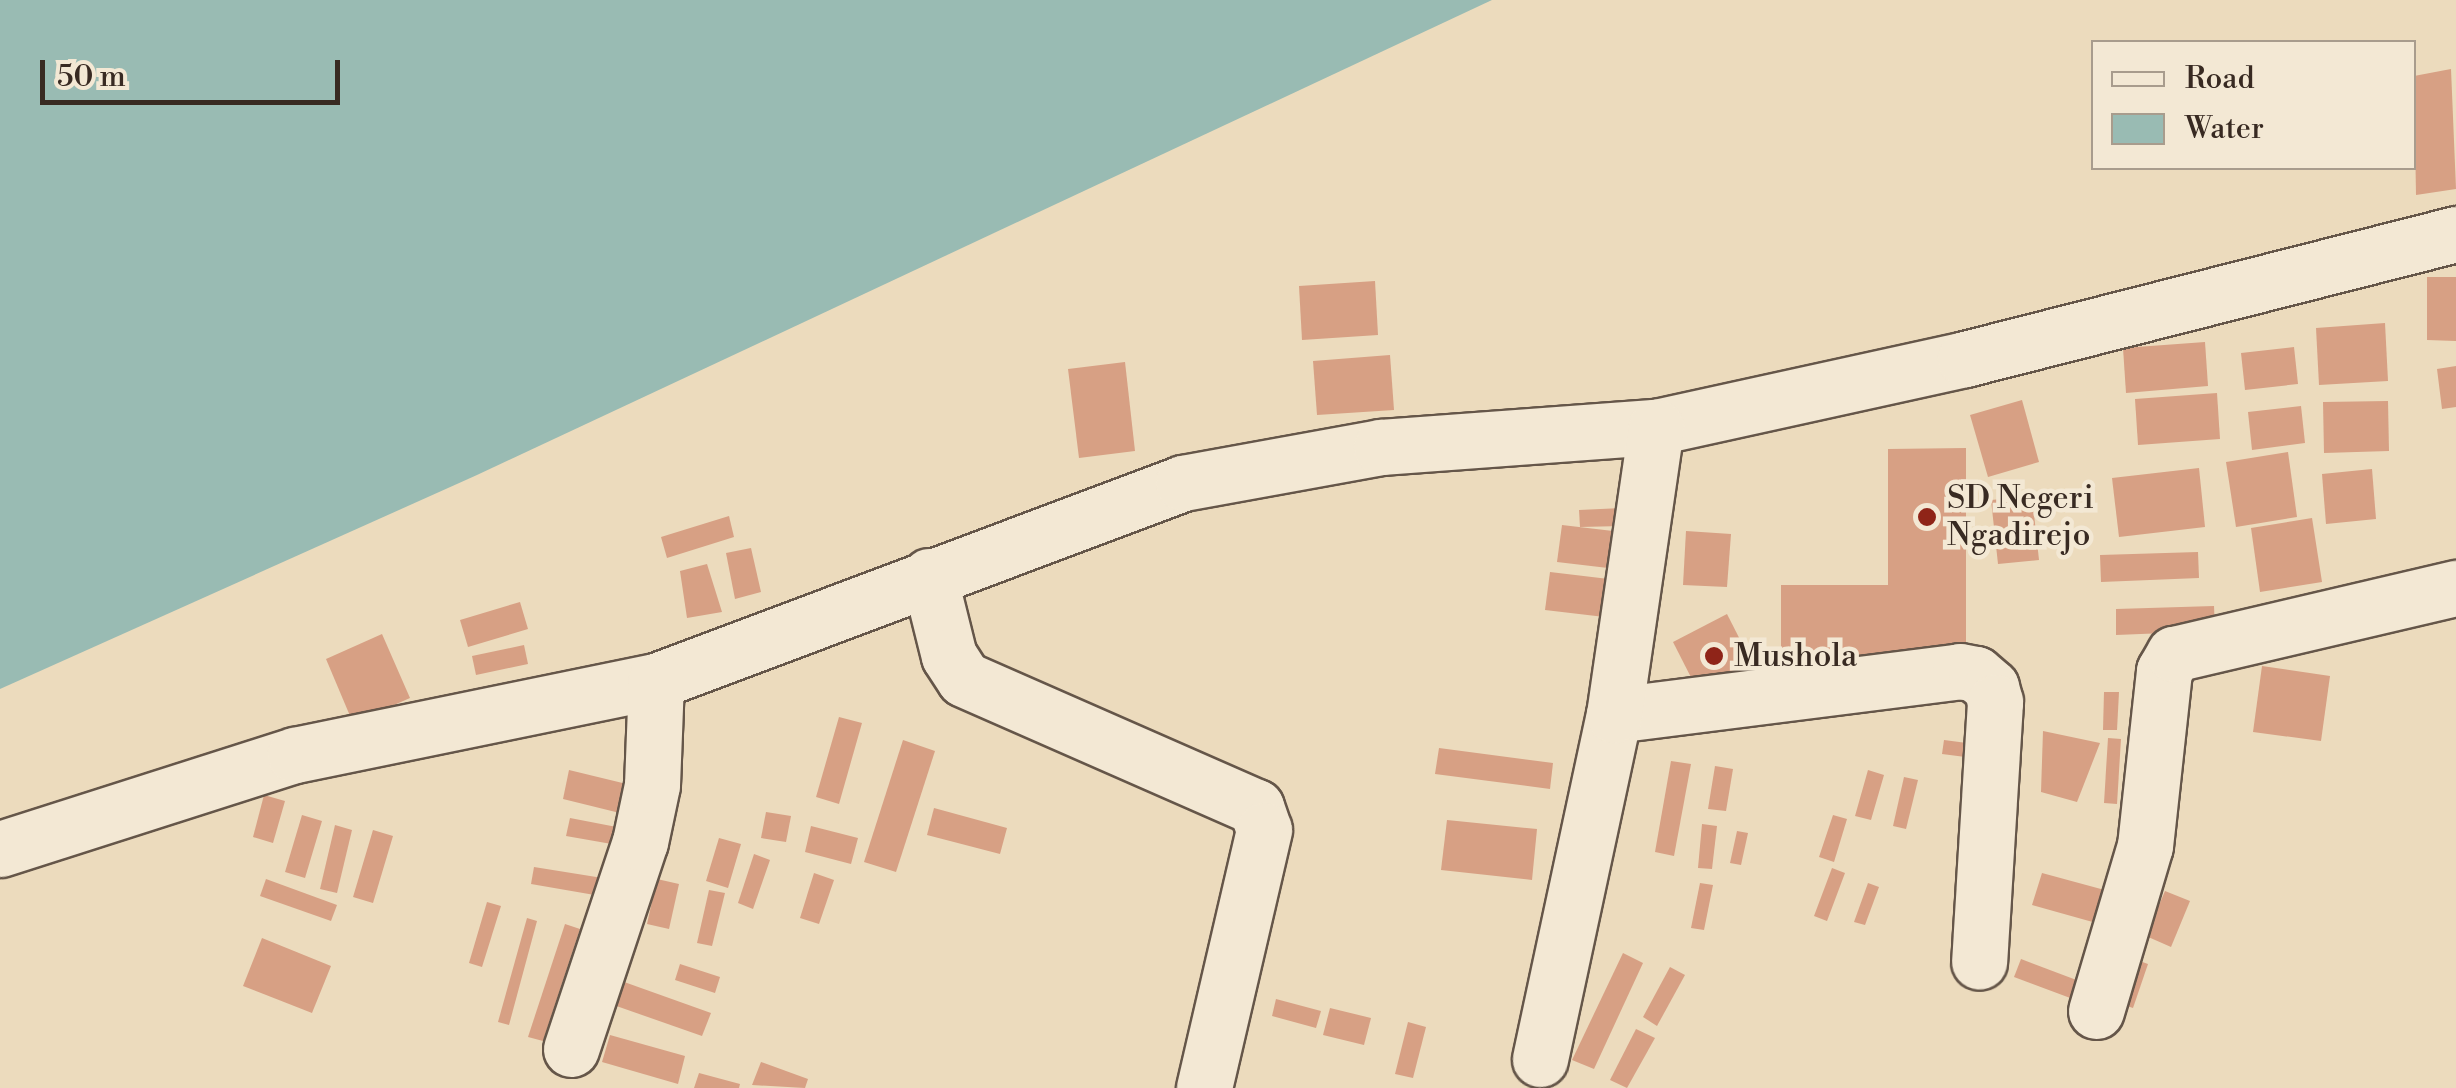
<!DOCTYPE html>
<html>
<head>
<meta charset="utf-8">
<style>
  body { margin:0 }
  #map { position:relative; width:2456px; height:1088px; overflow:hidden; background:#ecdbbd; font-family:"Libre Bodoni",serif }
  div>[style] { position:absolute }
  .water>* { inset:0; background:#99bbb3 }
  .building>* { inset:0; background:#d7a084 }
  .roads { filter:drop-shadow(2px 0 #655649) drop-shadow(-2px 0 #655649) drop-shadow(0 2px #655649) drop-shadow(0 -2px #655649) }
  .minor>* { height:55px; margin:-27.5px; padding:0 27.5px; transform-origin:27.5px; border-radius:27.5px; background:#f3e8d4 }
  .dots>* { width:28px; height:28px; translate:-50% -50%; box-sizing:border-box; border:5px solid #f3e8d4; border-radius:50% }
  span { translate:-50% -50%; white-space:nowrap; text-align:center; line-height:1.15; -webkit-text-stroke:9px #f3e8d4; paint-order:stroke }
  .poi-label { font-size:32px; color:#382a22 }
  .left { translate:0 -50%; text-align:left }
  .legend { position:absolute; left:2091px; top:40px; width:325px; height:130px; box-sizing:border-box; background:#f3e8d4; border:2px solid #a89c8d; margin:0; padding:12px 18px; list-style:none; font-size:30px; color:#382a22 }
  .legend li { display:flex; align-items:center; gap:20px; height:50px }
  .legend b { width:50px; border:2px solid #a89c8d }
  .scale { position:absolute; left:40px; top:60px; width:300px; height:45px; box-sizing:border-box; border:5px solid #382a22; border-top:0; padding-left:12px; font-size:30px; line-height:35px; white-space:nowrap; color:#382a22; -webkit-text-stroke:8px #f3e8d4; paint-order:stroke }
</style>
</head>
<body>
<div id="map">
  <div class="water">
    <div style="clip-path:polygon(0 0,1492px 0,477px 475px,0 689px)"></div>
  </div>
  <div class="building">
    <div style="clip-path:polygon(2451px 69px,2456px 189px,2416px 195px,2414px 76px)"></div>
    <div style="clip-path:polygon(2427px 277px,2456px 277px,2456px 341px,2427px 340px)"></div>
    <div style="clip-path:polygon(1375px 281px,1378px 335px,1302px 340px,1299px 286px)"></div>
    <div style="clip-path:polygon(2385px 323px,2388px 381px,2319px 385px,2316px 328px)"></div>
    <div style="clip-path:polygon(2205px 342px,2208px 386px,2126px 393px,2123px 348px)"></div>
    <div style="clip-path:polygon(2294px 347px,2298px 384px,2245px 390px,2241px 353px)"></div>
    <div style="clip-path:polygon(1390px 355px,1394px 410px,1317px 415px,1313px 361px)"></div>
    <div style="clip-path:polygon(1125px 362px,1135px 451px,1079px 458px,1068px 369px)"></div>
    <div style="clip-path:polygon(2456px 366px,2456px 407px,2442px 409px,2437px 369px)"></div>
    <div style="clip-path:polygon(2217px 393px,2220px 439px,2138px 445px,2135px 399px)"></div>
    <div style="clip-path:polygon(2022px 400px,2039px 462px,1988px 477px,1970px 415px)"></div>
    <div style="clip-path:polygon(2388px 401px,2389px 451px,2324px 453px,2323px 402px)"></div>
    <div style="clip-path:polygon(2301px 406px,2305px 443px,2252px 450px,2248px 412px)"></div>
    <div style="clip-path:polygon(1966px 448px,1966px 655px,1781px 656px,1781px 585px,1888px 585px,1888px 449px)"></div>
    <div style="clip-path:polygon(2288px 452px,2297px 517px,2236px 527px,2226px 462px)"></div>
    <div style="clip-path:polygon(2199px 468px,2205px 527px,2119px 537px,2112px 478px)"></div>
    <div style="clip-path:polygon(2372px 469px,2376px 519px,2326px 524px,2322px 474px)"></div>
    <div style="clip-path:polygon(2032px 496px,2039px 560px,1998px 564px,1991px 500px)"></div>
    <div style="clip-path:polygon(1622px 508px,1622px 526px,1580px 527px,1579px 510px)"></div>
    <div style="clip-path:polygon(729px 516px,734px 537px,667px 558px,661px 537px)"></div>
    <div style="clip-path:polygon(2312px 518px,2322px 582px,2260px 592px,2251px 528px)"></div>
    <div style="clip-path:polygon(1562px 525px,1630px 533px,1625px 570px,1557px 562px)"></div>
    <div style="clip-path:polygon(1686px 531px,1731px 534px,1727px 587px,1683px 585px)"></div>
    <div style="clip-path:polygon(751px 548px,761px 592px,735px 599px,726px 553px)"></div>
    <div style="clip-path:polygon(2198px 552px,2199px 578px,2101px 582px,2100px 555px)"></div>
    <div style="clip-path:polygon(707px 564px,722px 612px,687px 618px,680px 571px)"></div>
    <div style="clip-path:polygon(1550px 572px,1617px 580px,1613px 618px,1545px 610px)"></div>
    <div style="clip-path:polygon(520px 602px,528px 629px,468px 647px,460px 620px)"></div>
    <div style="clip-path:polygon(2214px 606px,2215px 631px,2116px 635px,2116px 609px)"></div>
    <div style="clip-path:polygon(1727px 614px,1755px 669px,1701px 697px,1673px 642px)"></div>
    <div style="clip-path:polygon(382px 634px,410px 698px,353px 723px,326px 659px)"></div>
    <div style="clip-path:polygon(524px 645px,528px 664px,476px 675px,472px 656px)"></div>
    <div style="clip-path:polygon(2262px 666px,2330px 676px,2321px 741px,2253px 732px)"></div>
    <div style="clip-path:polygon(2104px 692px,2119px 692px,2117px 730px,2103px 730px)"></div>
    <div style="clip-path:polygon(839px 717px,862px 723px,839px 804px,816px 797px)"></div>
    <div style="clip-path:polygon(2043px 731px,2100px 743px,2077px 802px,2041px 792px)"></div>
    <div style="clip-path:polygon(2108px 738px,2121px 739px,2117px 804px,2104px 803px)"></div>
    <div style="clip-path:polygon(903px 740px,935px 751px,896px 872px,864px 862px)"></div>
    <div style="clip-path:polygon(1944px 740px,1982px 745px,1981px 759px,1942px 754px)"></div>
    <div style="clip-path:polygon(1439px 748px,1553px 763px,1550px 789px,1435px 774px)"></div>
    <div style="clip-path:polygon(1671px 761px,1691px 764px,1674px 856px,1655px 852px)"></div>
    <div style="clip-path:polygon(1715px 766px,1733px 769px,1726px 811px,1708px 809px)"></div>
    <div style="clip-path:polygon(569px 770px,639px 787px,632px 816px,563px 799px)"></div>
    <div style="clip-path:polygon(1868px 770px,1884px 775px,1871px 820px,1855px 816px)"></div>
    <div style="clip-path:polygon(1904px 777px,1918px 780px,1906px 829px,1893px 826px)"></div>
    <div style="clip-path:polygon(264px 795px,285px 801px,273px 843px,253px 837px)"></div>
    <div style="clip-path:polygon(934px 808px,1007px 828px,1000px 854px,927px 835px)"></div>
    <div style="clip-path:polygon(766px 812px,791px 816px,786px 842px,761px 838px)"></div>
    <div style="clip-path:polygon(302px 815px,322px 821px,305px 878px,285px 872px)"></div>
    <div style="clip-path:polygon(1833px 815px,1847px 819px,1834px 862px,1819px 857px)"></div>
    <div style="clip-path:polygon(570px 818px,627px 829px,623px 846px,566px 836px)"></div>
    <div style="clip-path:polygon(1447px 820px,1537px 829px,1532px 880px,1441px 870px)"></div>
    <div style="clip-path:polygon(1702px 824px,1717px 826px,1712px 869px,1698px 868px)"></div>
    <div style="clip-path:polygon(335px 825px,352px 830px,337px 893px,320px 889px)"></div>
    <div style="clip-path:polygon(811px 826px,858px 838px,851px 864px,805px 852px)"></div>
    <div style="clip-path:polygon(373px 830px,393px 836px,373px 903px,353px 897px)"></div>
    <div style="clip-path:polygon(1737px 831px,1748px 833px,1741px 865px,1730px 863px)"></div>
    <div style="clip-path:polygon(719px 838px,741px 844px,728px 888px,706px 881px)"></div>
    <div style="clip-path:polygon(754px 854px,770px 860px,753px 909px,738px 903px)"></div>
    <div style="clip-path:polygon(534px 867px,615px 880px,612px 898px,531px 884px)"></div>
    <div style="clip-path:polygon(1832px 868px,1845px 873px,1827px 921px,1814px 916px)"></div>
    <div style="clip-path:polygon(814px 873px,834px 880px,819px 924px,800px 918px)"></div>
    <div style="clip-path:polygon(2042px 873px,2123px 895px,2114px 928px,2032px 905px)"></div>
    <div style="clip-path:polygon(266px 879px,337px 905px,331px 921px,260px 896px)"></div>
    <div style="clip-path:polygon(657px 879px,679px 884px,669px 929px,647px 924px)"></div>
    <div style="clip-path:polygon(1700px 883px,1713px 885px,1704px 930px,1691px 928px)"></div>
    <div style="clip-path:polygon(1868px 883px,1879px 887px,1865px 925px,1854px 922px)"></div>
    <div style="clip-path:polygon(709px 890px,725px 893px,712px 946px,697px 943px)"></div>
    <div style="clip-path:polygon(2165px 891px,2190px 901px,2171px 947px,2146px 936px)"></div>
    <div style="clip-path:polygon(487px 902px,501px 906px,482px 967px,469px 963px)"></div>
    <div style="clip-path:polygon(527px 918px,537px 921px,509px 1025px,498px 1022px)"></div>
    <div style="clip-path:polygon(565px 924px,580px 929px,543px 1041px,528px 1037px)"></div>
    <div style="clip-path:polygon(262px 938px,331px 966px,312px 1013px,243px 986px)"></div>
    <div style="clip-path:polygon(1623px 953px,1643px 963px,1594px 1069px,1572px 1060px)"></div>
    <div style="clip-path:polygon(2120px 954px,2148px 964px,2133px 1008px,2106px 999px)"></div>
    <div style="clip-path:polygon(2021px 959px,2095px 987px,2089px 1005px,2014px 977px)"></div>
    <div style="clip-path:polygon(680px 964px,720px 977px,715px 993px,675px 980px)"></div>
    <div style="clip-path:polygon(1670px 967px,1685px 975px,1657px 1026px,1643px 1017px)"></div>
    <div style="clip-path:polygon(613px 978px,711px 1013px,702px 1036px,605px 1002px)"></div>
    <div style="clip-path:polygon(1276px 999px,1321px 1011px,1316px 1028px,1272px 1016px)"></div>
    <div style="clip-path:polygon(1330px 1008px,1371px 1018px,1364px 1045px,1323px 1035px)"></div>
    <div style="clip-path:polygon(1408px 1022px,1426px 1027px,1413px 1078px,1395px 1074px)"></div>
    <div style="clip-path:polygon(1636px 1029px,1655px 1038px,1627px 1088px,1610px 1080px)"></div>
    <div style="clip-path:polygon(610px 1035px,685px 1056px,678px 1084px,602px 1062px)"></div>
    <div style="clip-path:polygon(761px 1062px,808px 1079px,805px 1088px,752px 1085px)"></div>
    <div style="clip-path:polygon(699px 1073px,740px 1084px,739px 1088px,694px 1088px)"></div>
  </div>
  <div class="roads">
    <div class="minor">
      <div style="left:929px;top:576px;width:82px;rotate:76deg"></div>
      <div style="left:949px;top:656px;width:27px;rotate:57deg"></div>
      <div style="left:964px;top:679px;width:319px;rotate:23.7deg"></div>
      <div style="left:1256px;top:807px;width:24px;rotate:71deg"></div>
      <div style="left:1264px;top:830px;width:265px;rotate:103.1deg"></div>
      <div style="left:1614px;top:715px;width:349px;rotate:-7.2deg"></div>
      <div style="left:1960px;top:671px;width:16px;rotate:11deg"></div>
      <div style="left:1976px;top:674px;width:20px;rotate:41deg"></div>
      <div style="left:1991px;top:687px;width:16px;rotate:75deg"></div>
      <div style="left:1995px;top:702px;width:260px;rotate:93.5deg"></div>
      <div style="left:0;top:849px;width:310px;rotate:-17.7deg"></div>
      <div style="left:295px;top:755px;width:369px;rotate:-11.6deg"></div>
      <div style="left:656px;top:681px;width:563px;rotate:-20.59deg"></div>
      <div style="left:1183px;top:483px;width:201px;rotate:-10.3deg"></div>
      <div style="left:1381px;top:447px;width:276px;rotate:-4.2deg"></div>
      <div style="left:1656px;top:427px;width:316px;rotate:-12.4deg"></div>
      <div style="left:1965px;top:359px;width:507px;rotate:-14.28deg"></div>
      <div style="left:2096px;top:1011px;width:172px;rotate:-73.5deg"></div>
      <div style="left:2145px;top:846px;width:176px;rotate:-83.8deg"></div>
      <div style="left:2164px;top:671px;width:20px;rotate:-60deg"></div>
      <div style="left:2174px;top:654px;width:290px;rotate:-13.2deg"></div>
      <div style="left:571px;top:1049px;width:218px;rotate:-71.6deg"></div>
      <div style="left:640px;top:842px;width:58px;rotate:-78.1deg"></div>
      <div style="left:652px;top:785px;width:104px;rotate:-87.8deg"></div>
      <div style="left:1540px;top:1059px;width:352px;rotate:-77.9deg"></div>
      <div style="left:1614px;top:715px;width:291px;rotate:-81.7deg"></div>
    </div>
  </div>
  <div class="dots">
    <div style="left:1927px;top:517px;background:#8f2418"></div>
    <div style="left:1714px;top:656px;background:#8f2418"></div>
  </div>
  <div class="poi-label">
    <span class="left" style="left:1947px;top:517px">SD Negeri<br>Ngadirejo</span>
    <span class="left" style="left:1734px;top:656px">Mushola</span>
  </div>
  <ul class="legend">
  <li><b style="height:12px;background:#f3e8d4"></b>Road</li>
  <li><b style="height:28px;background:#99bbb3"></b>Water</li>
  </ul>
  <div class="scale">50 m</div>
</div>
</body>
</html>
